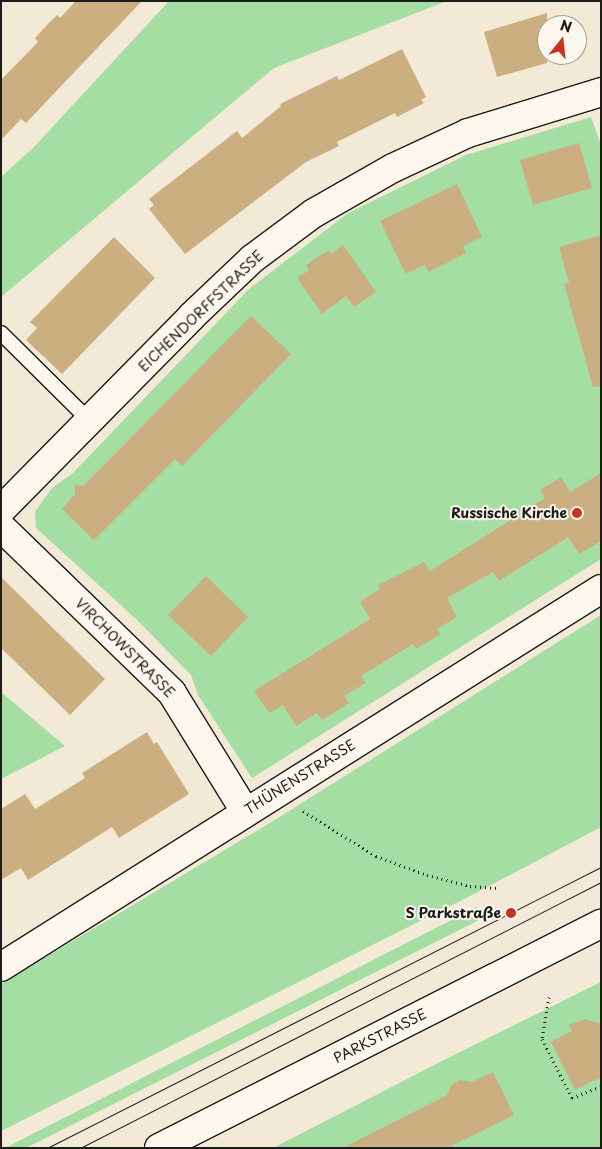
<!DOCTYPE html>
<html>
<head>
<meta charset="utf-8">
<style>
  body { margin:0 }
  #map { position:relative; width:602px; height:1149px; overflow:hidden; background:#f2e9d6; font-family:"Playpen Sans",sans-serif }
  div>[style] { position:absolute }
  .green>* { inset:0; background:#a5dea3 }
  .building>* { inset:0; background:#ccaf80 }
  .path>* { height:3px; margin-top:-1.5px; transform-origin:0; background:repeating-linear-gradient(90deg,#1c1c1c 0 1px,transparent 0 5px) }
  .roads { filter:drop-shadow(1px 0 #1c1c1c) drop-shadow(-1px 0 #1c1c1c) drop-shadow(0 1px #1c1c1c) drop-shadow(0 -1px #1c1c1c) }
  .lane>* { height:14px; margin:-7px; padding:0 7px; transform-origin:7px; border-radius:7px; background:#fbf7ec }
  .street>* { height:28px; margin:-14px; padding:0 14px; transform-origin:14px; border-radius:14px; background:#fbf7ec }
  .secondary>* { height:28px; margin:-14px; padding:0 14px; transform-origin:14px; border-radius:14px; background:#fbf7ec }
  .tram>* { height:1px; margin:-0.5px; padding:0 0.5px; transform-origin:0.5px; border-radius:0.5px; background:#1c1c1c }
  .dots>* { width:14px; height:14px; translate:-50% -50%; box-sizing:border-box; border:2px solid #fbf7ec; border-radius:50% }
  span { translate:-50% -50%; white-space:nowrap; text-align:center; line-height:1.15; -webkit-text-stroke:4px #fbf7ec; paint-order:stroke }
  .street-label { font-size:14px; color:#1c1c1c }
  .poi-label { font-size:14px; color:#1c1c1c; font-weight:700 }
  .right { translate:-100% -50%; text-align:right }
  .frame { position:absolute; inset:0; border:2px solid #1c1c1c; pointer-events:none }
  .north { position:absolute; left:537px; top:15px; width:50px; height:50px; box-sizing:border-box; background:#fbf7ec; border:1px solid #a29f99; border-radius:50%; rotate:16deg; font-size:14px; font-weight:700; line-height:20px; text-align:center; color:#1c1c1c }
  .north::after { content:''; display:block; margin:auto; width:18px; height:22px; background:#c8321e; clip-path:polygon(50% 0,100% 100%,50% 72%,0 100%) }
</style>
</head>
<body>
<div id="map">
  <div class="green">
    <div style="clip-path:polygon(169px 1px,447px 1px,274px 68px,1px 297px,1px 177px,34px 147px)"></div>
    <div style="clip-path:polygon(591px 117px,601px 145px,601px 559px,252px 778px,198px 695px,191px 675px,136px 619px,36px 528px,35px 512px,52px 488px,73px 473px,249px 289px,348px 213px,466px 155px)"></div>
    <div style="clip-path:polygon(601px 615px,601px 827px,468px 897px,1px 1131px,1px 984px,278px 818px)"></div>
    <div style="clip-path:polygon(1px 692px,65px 746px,1px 779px)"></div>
    <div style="clip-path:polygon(477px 907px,483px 918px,26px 1148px,5px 1148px)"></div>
    <div style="clip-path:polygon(601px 982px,601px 1148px,273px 1148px,444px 1060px)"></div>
  </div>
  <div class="building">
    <div style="clip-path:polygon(76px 1px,142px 1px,26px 123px,21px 119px,1px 140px,1px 80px,38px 42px,35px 38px,46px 26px,57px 15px,60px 18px)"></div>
    <div style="clip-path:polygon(547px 13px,547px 63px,497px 77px,484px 32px)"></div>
    <div style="clip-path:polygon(402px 49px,426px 97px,421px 100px,424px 103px,397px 117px,395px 113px,337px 142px,339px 146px,306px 162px,185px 254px,149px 209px,154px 205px,149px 199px,237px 131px,242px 138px,281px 106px,280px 104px,337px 76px,339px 80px)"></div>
    <div style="clip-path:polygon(579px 143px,592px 188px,533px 205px,520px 160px)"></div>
    <div style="clip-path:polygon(457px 184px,482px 237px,463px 246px,466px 253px,447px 263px,428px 272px,425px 265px,406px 274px,380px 221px)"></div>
    <div style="clip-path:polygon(601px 235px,601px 386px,593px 387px,564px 284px,569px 283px,559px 247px)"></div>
    <div style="clip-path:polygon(114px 237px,155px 278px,62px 374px,26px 340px,37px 328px,30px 322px)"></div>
    <div style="clip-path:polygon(343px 245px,376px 292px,354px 307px,346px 296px,322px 314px,297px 278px,309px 270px,306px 265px,328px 250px,331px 254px)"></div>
    <div style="clip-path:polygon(251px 316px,291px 354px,182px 466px,175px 459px,94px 540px,62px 509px,75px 494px,75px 485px,83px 486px)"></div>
    <div style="clip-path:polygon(601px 473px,601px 541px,579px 554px,568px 537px,499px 581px,493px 572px,447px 598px,457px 617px,437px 629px,441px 634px,416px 649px,413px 644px,361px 676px,366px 683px,344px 696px,349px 703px,322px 720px,317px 713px,296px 726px,283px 705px,269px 713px,254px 691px,370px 619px,360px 602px,380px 589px,378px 585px,424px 562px,430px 571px,545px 498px,540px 490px,561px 477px,570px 492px)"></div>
    <div style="clip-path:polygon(206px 576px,248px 617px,211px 656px,168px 615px)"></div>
    <div style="clip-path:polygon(1px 577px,105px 679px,70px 715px,1px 648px)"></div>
    <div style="clip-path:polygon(147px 732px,154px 744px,157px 742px,189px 794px,119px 838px,112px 827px,28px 880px,21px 868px,1px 880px,1px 809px,25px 794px,35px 809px,85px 778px,82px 773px)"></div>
    <div style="clip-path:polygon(585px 1019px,601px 1024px,601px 1077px,575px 1090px,551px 1042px,572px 1031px,569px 1025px)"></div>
    <div style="clip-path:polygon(493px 1072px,514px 1115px,447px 1148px,343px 1148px,447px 1095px,452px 1084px,460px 1080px,472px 1082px)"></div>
  </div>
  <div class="path">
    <div style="left:303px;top:811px;width:86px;rotate:31.7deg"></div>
    <div style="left:376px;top:856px;width:54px;rotate:20.4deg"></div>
    <div style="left:427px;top:875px;width:44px;rotate:14.3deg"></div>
    <div style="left:470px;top:886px;width:27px;rotate:4deg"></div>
    <div style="left:549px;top:997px;width:43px;rotate:99.5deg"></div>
    <div style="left:542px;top:1039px;width:66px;rotate:63deg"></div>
    <div style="left:572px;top:1098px;width:31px;rotate:-22deg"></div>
  </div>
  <div class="roads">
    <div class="lane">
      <div style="left:1px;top:333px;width:125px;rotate:44.7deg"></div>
    </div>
    <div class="street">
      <div style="left:1px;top:510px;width:272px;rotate:-45.4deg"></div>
      <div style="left:192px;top:316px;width:83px;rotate:-43.5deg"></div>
      <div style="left:252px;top:259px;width:77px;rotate:-36.6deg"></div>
      <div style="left:314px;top:213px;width:91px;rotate:-29.7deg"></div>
      <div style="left:393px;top:168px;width:83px;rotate:-25deg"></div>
      <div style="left:468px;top:133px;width:139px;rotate:-17.1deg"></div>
      <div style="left:1px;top:527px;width:238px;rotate:44.1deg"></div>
      <div style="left:172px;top:693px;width:139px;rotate:58.3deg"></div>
      <div style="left:1px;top:967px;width:709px;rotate:-32.21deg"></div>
    </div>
    <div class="secondary">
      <div style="left:159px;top:1148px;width:496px;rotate:-26.9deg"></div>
    </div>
  </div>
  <div class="tram">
    <div style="left:47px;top:1148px;width:621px;rotate:-26.9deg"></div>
    <div style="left:80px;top:1148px;width:585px;rotate:-27.05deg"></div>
  </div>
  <div class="dots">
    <div style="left:577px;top:513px;background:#c8321e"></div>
    <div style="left:511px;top:913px;background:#c8321e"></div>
  </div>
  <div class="street-label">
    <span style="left:201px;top:311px;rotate:-44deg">EICHENDORFFSTRASSE</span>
    <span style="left:125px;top:648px;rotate:45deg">VIRCHOWSTRASSE</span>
    <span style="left:300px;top:777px;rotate:-32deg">THÜNENSTRASSE</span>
    <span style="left:380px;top:1036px;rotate:-27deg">PARKSTRASSE</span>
  </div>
  <div class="poi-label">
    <span class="right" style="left:567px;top:513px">Russische Kirche</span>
    <span class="right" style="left:501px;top:913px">S Parkstraße</span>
  </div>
  <div class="frame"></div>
  <div class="north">N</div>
</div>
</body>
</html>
